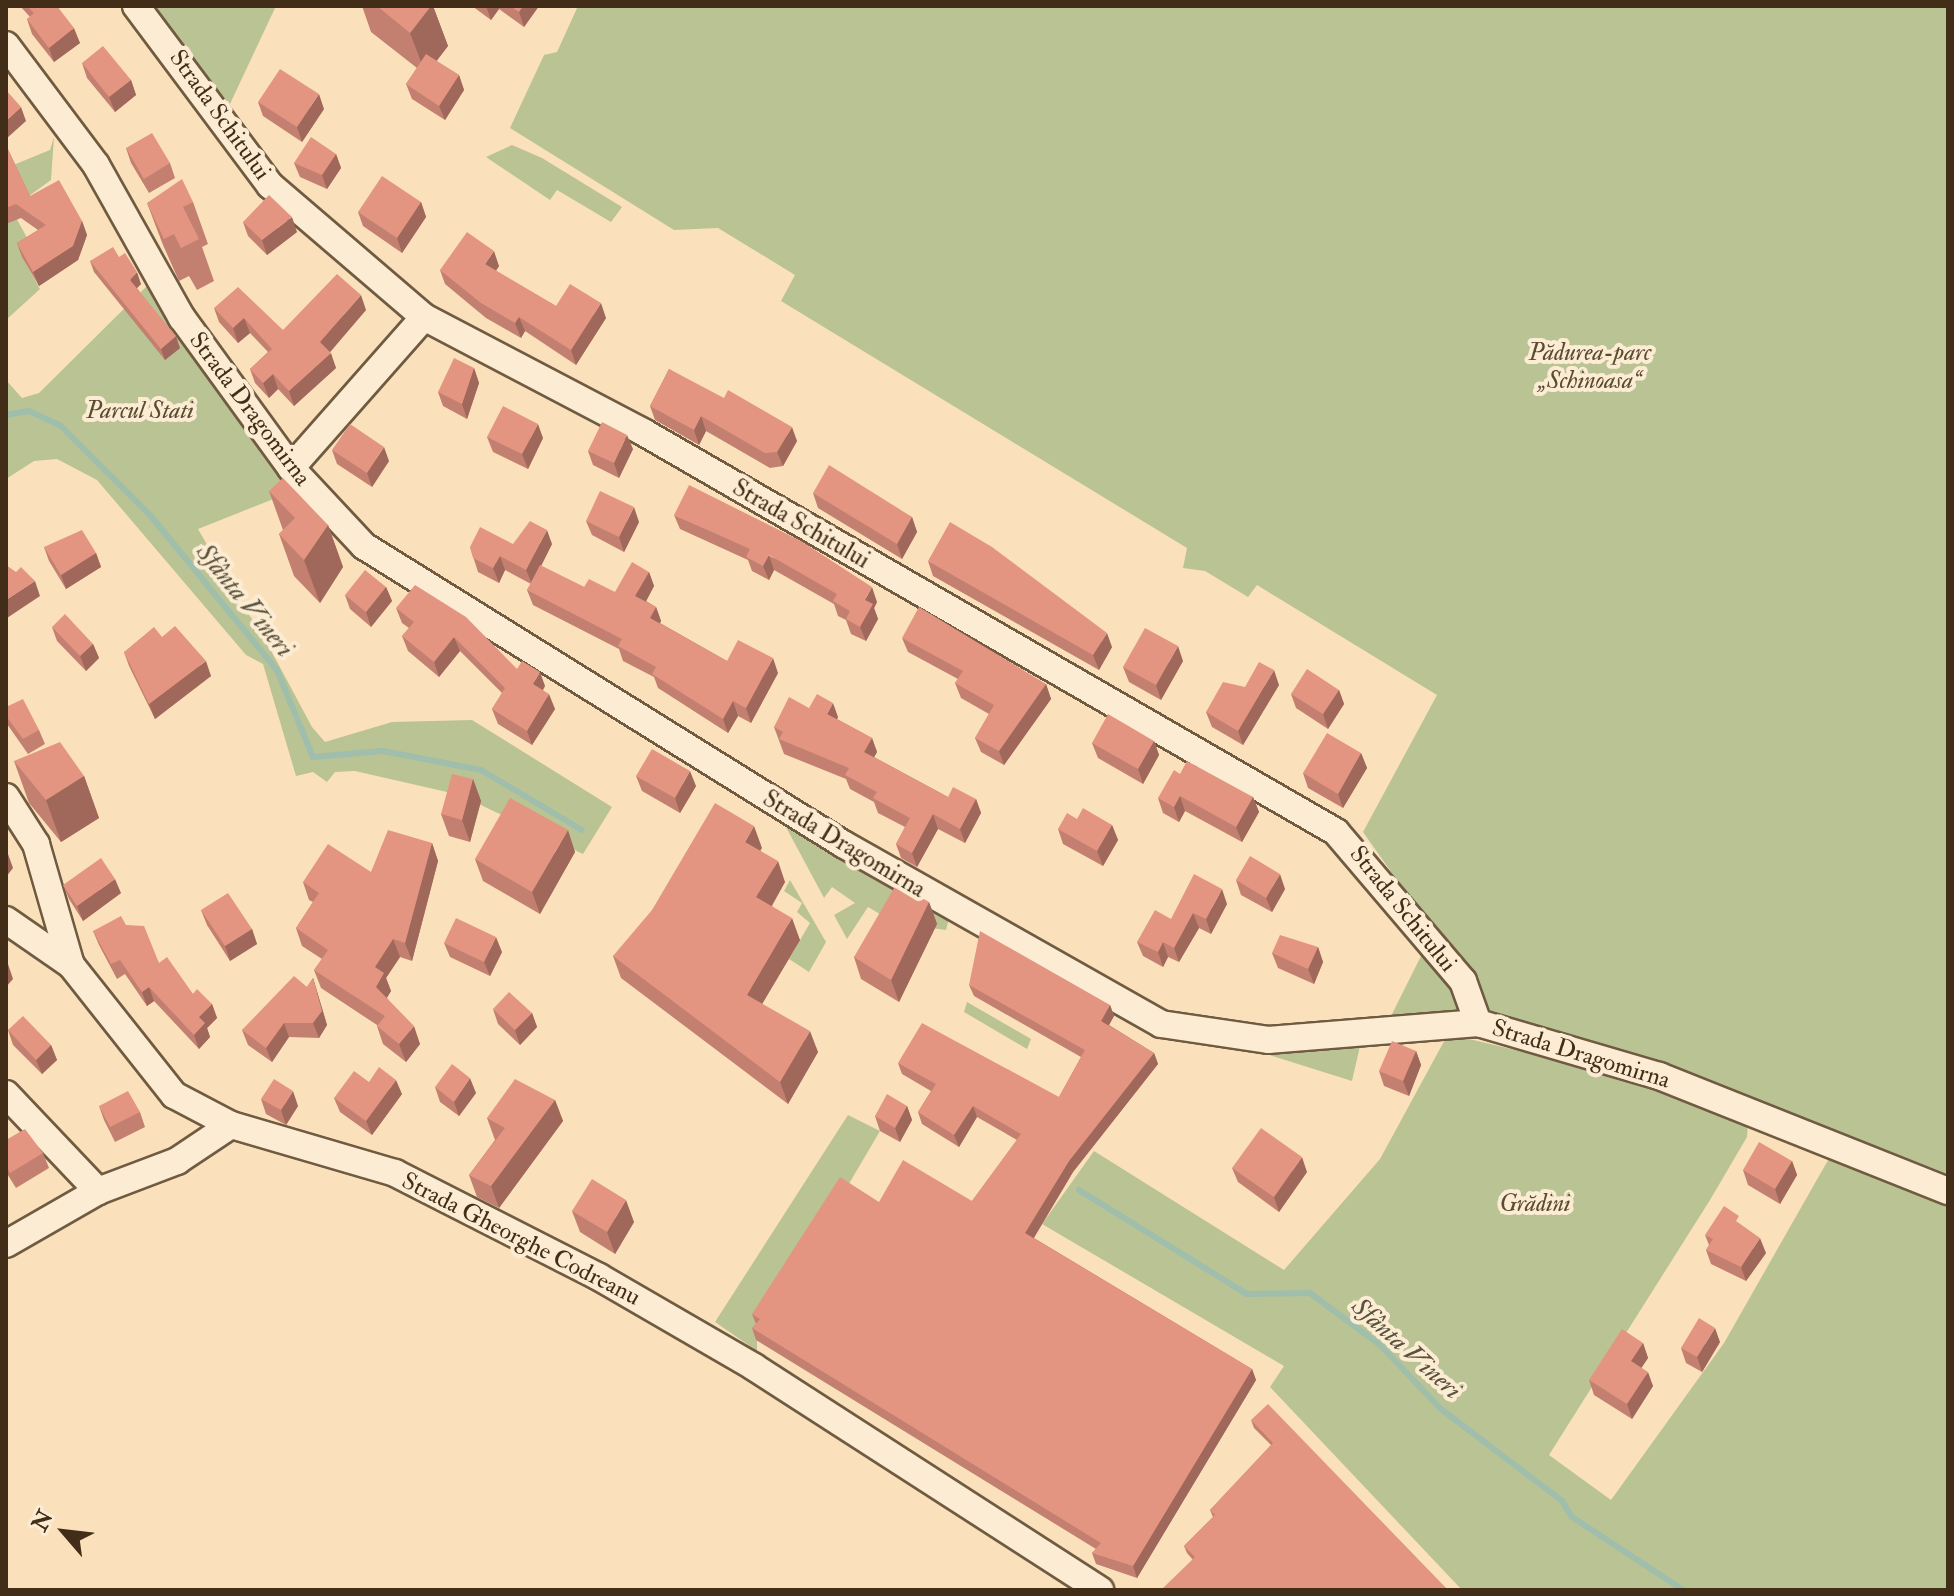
<!DOCTYPE html>
<html>
<head>
<meta charset="utf-8">
<style>
  body { margin:0 }
  #map { position:relative; width:1954px; height:1596px; overflow:hidden; background:#fae1bc; font-family:"IM FELL Double Pica",serif }
  div>[style] { position:absolute }
  .green>* { inset:0; background:#bac394 }
  .stream>* { height:6px; margin:-3px; padding:0 3px; transform-origin:3px; border-radius:3px; background:#9fbeac }
  .roads { filter:drop-shadow(2px 0 #705b41) drop-shadow(-2px 0 #705b41) drop-shadow(0 2px #705b41) drop-shadow(0 -2px #705b41) }
  .minor>* { height:26px; margin:-13px; padding:0 13px; transform-origin:13px; border-radius:13px; background:#fcecd3 }
  .wall>* { inset:0; background:#c38070 }
  .shaded-wall>* { inset:0; background:#9f685b }
  .building>* { inset:0; background:#e39582 }
  span { translate:-50% -50%; white-space:nowrap; text-align:center; line-height:1.15; -webkit-text-stroke:8px #fcecd3; paint-order:stroke }
  .street-label { font-size:24px; color:#422e18 }
  .park-label { font-size:24px; color:#5a4c31; font-style:italic }
  .water-label { font-size:26px; color:#59523d; font-style:italic }
  .frame { position:absolute; inset:0; border:8px solid #422e18; pointer-events:none }
  .north { position:absolute; left:24px; top:1492px; width:80px; height:80px; -webkit-text-stroke:6px #fcecd3; paint-order:stroke; rotate:298deg; font-size:22px; font-weight:700; line-height:32px; text-align:center; color:#422e18 }
  .north::after { content:''; display:block; margin:auto; width:28px; height:36px; background:#422e18; clip-path:polygon(50% 0,100% 100%,50% 72%,0 100%) }
</style>
</head>
<body>
<div id="map">
  <div class="green">
    <div style="clip-path:polygon(145px 6px,276px 6px,230px 104px)"></div>
    <div style="clip-path:polygon(578px 6px,1948px 6px,1948px 1174px,1733px 1091px,1495px 1019px,1363px 832px,1437px 695px,1257px 585px,1248px 597px,1205px 571px,1183px 568px,1187px 548px,781px 301px,795px 275px,718px 228px,674px 230px,510px 128px,544px 55px,557px 52px)"></div>
    <div style="clip-path:polygon(54px 137px,51px 180px,11px 209px,34px 250px,23px 258px,40px 289px,6px 320px,6px 168px,50px 150px)"></div>
    <div style="clip-path:polygon(512px 145px,542px 158px,622px 207px,611px 222px,557px 190px,550px 200px,486px 157px)"></div>
    <div style="clip-path:polygon(151px 282px,296px 490px,198px 529px,213px 555px,201px 565px,215px 571px,259px 628px,312px 727px,325px 742px,392px 722px,472px 720px,612px 807px,583px 854px,460px 795px,355px 771px,335px 772px,327px 782px,313px 772px,296px 776px,263px 664px,246px 655px,97px 480px,57px 459px,34px 461px,6px 479px,6px 380px,22px 398px,39px 393px)"></div>
    <div style="clip-path:polygon(780px 816px,949px 918px,946px 930px,895px 923px,868px 907px,847px 939px,834px 915px,855px 903px,832px 887px,824px 898px,830px 909px)"></div>
    <div style="clip-path:polygon(790px 880px,826px 942px,809px 972px,789px 959px,810px 923px,797px 912px,802px 903px,784px 891px)"></div>
    <div style="clip-path:polygon(1423px 952px,1463px 993px,1464px 1006px,1450px 1018px,1389px 1020px)"></div>
    <div style="clip-path:polygon(967px 1002px,1031px 1039px,1027px 1049px,964px 1012px)"></div>
    <div style="clip-path:polygon(1448px 1034px,1570px 1063px,1748px 1121px,1747px 1137px,1710px 1200px,1549px 1455px,1611px 1500px,1724px 1343px,1831px 1155px,1948px 1204px,1948px 1590px,1462px 1590px,1270px 1387px,1284px 1366px,1042px 1224px,1094px 1151px,1284px 1270px,1380px 1159px)"></div>
    <div style="clip-path:polygon(1389px 1035px,1360px 1046px,1352px 1081px,1244px 1047px)"></div>
    <div style="clip-path:polygon(848px 1115px,880px 1131px,757px 1340px,757px 1351px,715px 1322px)"></div>
  </div>
  <div class="stream">
    <div style="left:6px;top:415px;width:23px;rotate:-10deg"></div>
    <div style="left:29px;top:411px;width:35px;rotate:25deg"></div>
    <div style="left:61px;top:426px;width:126px;rotate:45deg"></div>
    <div style="left:150px;top:515px;width:200px;rotate:50.7deg"></div>
    <div style="left:277px;top:670px;width:94px;rotate:67.5deg"></div>
    <div style="left:313px;top:757px;width:70px;rotate:-4.9deg"></div>
    <div style="left:383px;top:751px;width:100px;rotate:11deg"></div>
    <div style="left:481px;top:770px;width:117px;rotate:30.7deg"></div>
    <div style="left:1079px;top:1190px;width:198px;rotate:31.8deg"></div>
    <div style="left:1247px;top:1294px;width:63px;rotate:-0.9deg"></div>
    <div style="left:1310px;top:1293px;width:87px;rotate:36.6deg"></div>
    <div style="left:1380px;top:1345px;width:88px;rotate:46.4deg"></div>
    <div style="left:1441px;top:1409px;width:152px;rotate:37.2deg"></div>
    <div style="left:1562px;top:1501px;width:19px;rotate:58deg"></div>
    <div style="left:1572px;top:1517px;width:133px;rotate:33.3deg"></div>
  </div>
  <div class="roads">
    <div class="minor">
      <div style="left:136px;top:6px;width:224px;rotate:53.2deg"></div>
      <div style="left:270px;top:185px;width:203px;rotate:40.6deg"></div>
      <div style="left:424px;top:317px;width:247px;rotate:27.7deg"></div>
      <div style="left:643px;top:432px;width:800px;rotate:29.99deg"></div>
      <div style="left:1336px;top:832px;width:196px;rotate:49.6deg"></div>
      <div style="left:1463px;top:981px;width:45px;rotate:70.3deg"></div>
      <div style="left:6px;top:45px;width:150px;rotate:53.1deg"></div>
      <div style="left:96px;top:165px;width:176px;rotate:60.7deg"></div>
      <div style="left:182px;top:318px;width:185px;rotate:54deg"></div>
      <div style="left:291px;top:468px;width:107px;rotate:46.9deg"></div>
      <div style="left:364px;top:546px;width:564px;rotate:31.89deg"></div>
      <div style="left:843px;top:844px;width:365px;rotate:29.5deg"></div>
      <div style="left:1161px;top:1024px;width:108px;rotate:8.5deg"></div>
      <div style="left:1268px;top:1040px;width:211px;rotate:-4.6deg"></div>
      <div style="left:1478px;top:1023px;width:189px;rotate:16.3deg"></div>
      <div style="left:1659px;top:1076px;width:311px;rotate:21.7deg"></div>
      <div style="left:291px;top:468px;width:201px;rotate:-48.6deg"></div>
      <div style="left:6px;top:797px;width:56px;rotate:57.4deg"></div>
      <div style="left:36px;top:844px;width:126px;rotate:73.9deg"></div>
      <div style="left:71px;top:965px;width:166px;rotate:51.6deg"></div>
      <div style="left:174px;top:1095px;width:64px;rotate:27.8deg"></div>
      <div style="left:231px;top:1125px;width:171px;rotate:16.3deg"></div>
      <div style="left:395px;top:1173px;width:229px;rotate:27deg"></div>
      <div style="left:599px;top:1277px;width:179px;rotate:30.1deg"></div>
      <div style="left:754px;top:1367px;width:412px;rotate:32.8deg"></div>
      <div style="left:6px;top:920px;width:79px;rotate:34.7deg"></div>
      <div style="left:6px;top:1094px;width:134px;rotate:46.5deg"></div>
      <div style="left:6px;top:1244px;width:106px;rotate:-29.9deg"></div>
      <div style="left:98px;top:1191px;width:85px;rotate:-20.8deg"></div>
      <div style="left:177px;top:1161px;width:65px;rotate:-33.7deg"></div>
    </div>
  </div>
  <div class="wall">
    <div style="clip-path:polygon(20px 6px,57px 6px,80px 43px,54px 62px,32px 34px,27px 19px,30px 17px)"></div>
    <div style="clip-path:polygon(362px 6px,433px 6px,448px 46px,436px 61px,459px 75px,464px 90px,445px 120px,412px 99px,406px 84px,417px 68px,371px 32px)"></div>
    <div style="clip-path:polygon(472px 6px,539px 6px,524px 27px,499px 9px,491px 20px)"></div>
    <div style="clip-path:polygon(82px 63px,131px 80px,136px 95px,115px 112px,87px 78px)"></div>
    <div style="clip-path:polygon(258px 102px,324px 109px,302px 142px,263px 116px)"></div>
    <div style="clip-path:polygon(6px 145px,30px 196px,82px 221px,87px 235px,78px 260px,39px 286px,22px 257px,17px 243px,38px 230px,21px 218px,6px 224px)"></div>
    <div style="clip-path:polygon(126px 148px,170px 163px,175px 178px,149px 193px,131px 163px)"></div>
    <div style="clip-path:polygon(336px 154px,341px 168px,327px 189px,300px 177px,294px 163px)"></div>
    <div style="clip-path:polygon(193px 202px,208px 244px,202px 247px,214px 281px,197px 290px,189px 276px,179px 281px,163px 245px,147px 203px)"></div>
    <div style="clip-path:polygon(421px 202px,426px 217px,402px 253px,363px 226px,358px 212px)"></div>
    <div style="clip-path:polygon(243px 222px,297px 232px,267px 255px,248px 236px)"></div>
    <div style="clip-path:polygon(119px 257px,141px 284px,137px 288px,180px 348px,165px 360px,94px 272px,90px 261px)"></div>
    <div style="clip-path:polygon(499px 266px,496px 271px,556px 306px,606px 318px,576px 365px,525px 331px,521px 338px,486px 318px,445px 284px,440px 270px)"></div>
    <div style="clip-path:polygon(214px 308px,283px 330px,366px 310px,329px 352px,336px 368px,294px 406px,278px 389px,269px 398px,255px 383px,250px 369px,268px 352px,250px 333px,238px 343px,219px 322px)"></div>
    <div style="clip-path:polygon(474px 368px,479px 383px,467px 419px,443px 406px,438px 392px)"></div>
    <div style="clip-path:polygon(669px 369px,797px 441px,783px 466px,770px 468px,706px 431px,699px 445px,655px 420px,650px 406px)"></div>
    <div style="clip-path:polygon(487px 437px,543px 438px,528px 469px,493px 452px)"></div>
    <div style="clip-path:polygon(633px 449px,619px 478px,593px 465px,588px 451px)"></div>
    <div style="clip-path:polygon(332px 450px,389px 461px,372px 487px,337px 464px)"></div>
    <div style="clip-path:polygon(269px 491px,328px 525px,343px 567px,320px 603px,294px 576px,279px 534px,283px 530px)"></div>
    <div style="clip-path:polygon(813px 493px,912px 517px,917px 532px,902px 559px,818px 508px)"></div>
    <div style="clip-path:polygon(674px 515px,877px 602px,874px 608px,878px 619px,866px 641px,851px 634px,846px 620px,838px 616px,834px 604px,774px 570px,769px 580px,752px 571px,748px 560px,680px 529px)"></div>
    <div style="clip-path:polygon(586px 521px,639px 522px,624px 552px,592px 535px)"></div>
    <div style="clip-path:polygon(513px 544px,552px 544px,541px 566px,584px 587px,615px 592px,649px 572px,654px 586px,646px 601px,656px 607px,661px 621px,660px 623px,727px 661px,778px 673px,751px 723px,738px 716px,728px 733px,658px 688px,654px 677px,623px 661px,619px 649px,533px 605px,527px 590px,531px 584px,505px 570px,499px 583px,478px 572px,470px 547px)"></div>
    <div style="clip-path:polygon(44px 547px,96px 553px,101px 567px,66px 589px,49px 561px)"></div>
    <div style="clip-path:polygon(928px 561px,1112px 647px,1099px 670px,933px 576px)"></div>
    <div style="clip-path:polygon(386px 587px,392px 601px,371px 627px,350px 609px,345px 595px)"></div>
    <div style="clip-path:polygon(396px 608px,517px 669px,545px 686px,543px 690px,555px 709px,532px 745px,498px 724px,492px 709px,502px 693px,460px 651px,439px 677px,408px 651px,402px 636px,409px 628px,402px 623px)"></div>
    <div style="clip-path:polygon(52px 627px,93px 644px,99px 658px,86px 671px,57px 641px)"></div>
    <div style="clip-path:polygon(162px 637px,211px 676px,155px 719px,129px 666px,124px 652px)"></div>
    <div style="clip-path:polygon(902px 638px,1046px 684px,1051px 699px,1004px 765px,981px 752px,975px 738px,989px 714px,961px 698px,955px 683px,958px 679px,908px 652px)"></div>
    <div style="clip-path:polygon(1183px 661px,1161px 700px,1129px 682px,1123px 667px)"></div>
    <div style="clip-path:polygon(1279px 685px,1243px 745px,1212px 727px,1206px 712px,1245px 687px)"></div>
    <div style="clip-path:polygon(1339px 690px,1344px 704px,1328px 729px,1296px 708px,1291px 694px)"></div>
    <div style="clip-path:polygon(6px 707px,39px 730px,45px 744px,28px 754px,7px 724px)"></div>
    <div style="clip-path:polygon(809px 708px,838px 717px,837px 719px,872px 738px,877px 752px,874px 757px,948px 797px,976px 799px,981px 813px,965px 843px,938px 829px,917px 867px,901px 858px,896px 844px,905px 827px,878px 813px,874px 802px,850px 789px,846px 779px,784px 754px,774px 727px)"></div>
    <div style="clip-path:polygon(1154px 741px,1159px 755px,1143px 784px,1098px 758px,1092px 743px)"></div>
    <div style="clip-path:polygon(1361px 753px,1367px 768px,1343px 808px,1308px 788px,1303px 773px)"></div>
    <div style="clip-path:polygon(14px 761px,84px 776px,99px 818px,61px 842px,29px 803px)"></div>
    <div style="clip-path:polygon(1180px 774px,1253px 797px,1259px 812px,1242px 842px,1185px 811px,1179px 822px,1163px 813px,1158px 798px)"></div>
    <div style="clip-path:polygon(636px 776px,696px 786px,680px 813px,642px 791px)"></div>
    <div style="clip-path:polygon(473px 779px,481px 801px,470px 842px,449px 836px,441px 814px)"></div>
    <div style="clip-path:polygon(1077px 819px,1112px 825px,1118px 840px,1103px 866px,1063px 844px,1058px 829px)"></div>
    <div style="clip-path:polygon(432px 843px,438px 861px,412px 961px,400px 957px,386px 978px,391px 991px,387px 998px,420px 1044px,406px 1062px,383px 1044px,377px 1026px,377px 1025px,321px 988px,314px 970px,322px 959px,302px 946px,296px 928px,313px 902px,309px 900px,303px 882px,371px 872px)"></div>
    <div style="clip-path:polygon(762px 848px,760px 850px,785px 882px,772px 906px,800px 940px,762px 1004px,818px 1052px,788px 1104px,621px 978px,613px 956px)"></div>
    <div style="clip-path:polygon(575px 852px,540px 914px,483px 881px,475px 859px)"></div>
    <div style="clip-path:polygon(1236px 880px,1285px 889px,1272px 912px,1241px 895px)"></div>
    <div style="clip-path:polygon(63px 885px,121px 893px,83px 921px,69px 899px)"></div>
    <div style="clip-path:polygon(929px 902px,937px 924px,899px 1002px,861px 979px,854px 957px)"></div>
    <div style="clip-path:polygon(1227px 904px,1211px 934px,1199px 928px,1179px 962px,1168px 957px,1163px 967px,1143px 956px,1137px 942px,1171px 919px)"></div>
    <div style="clip-path:polygon(201px 910px,252px 929px,257px 944px,230px 961px,207px 925px)"></div>
    <div style="clip-path:polygon(126px 925px,159px 963px,193px 994px,212px 1004px,217px 1018px,207px 1028px,210px 1037px,199px 1049px,154px 1001px,147px 1006px,125px 974px,117px 979px,99px 945px,93px 931px)"></div>
    <div style="clip-path:polygon(444px 943px,502px 952px,490px 976px,450px 957px)"></div>
    <div style="clip-path:polygon(1318px 947px,1323px 962px,1314px 984px,1278px 968px,1272px 953px)"></div>
    <div style="clip-path:polygon(313px 978px,327px 1025px,319px 1038px,289px 1037px,272px 1062px,248px 1045px,242px 1030px,307px 987px)"></div>
    <div style="clip-path:polygon(969px 985px,1110px 1005px,1114px 1016px,1109px 1025px,1154px 1053px,1158px 1064px,1073px 1172px,1034px 1238px,1252px 1369px,1256px 1380px,1137px 1578px,1096px 1564px,1092px 1553px,1096px 1549px,756px 1340px,752px 1328px,756px 1324px,752px 1314px,879px 1202px,972px 1201px,1017px 1140px,977px 1117px,959px 1147px,922px 1124px,918px 1112px,931px 1091px,902px 1074px,898px 1063px,1059px 1097px,1081px 1057px,974px 996px)"></div>
    <div style="clip-path:polygon(493px 1009px,532px 1013px,537px 1027px,520px 1045px,498px 1024px)"></div>
    <div style="clip-path:polygon(8px 1030px,51px 1045px,57px 1060px,42px 1074px,13px 1045px)"></div>
    <div style="clip-path:polygon(1416px 1051px,1421px 1065px,1409px 1096px,1384px 1086px,1379px 1071px)"></div>
    <div style="clip-path:polygon(369px 1082px,402px 1094px,372px 1135px,340px 1112px,334px 1098px)"></div>
    <div style="clip-path:polygon(435px 1087px,476px 1093px,459px 1116px,440px 1102px)"></div>
    <div style="clip-path:polygon(261px 1099px,298px 1106px,286px 1125px,266px 1114px)"></div>
    <div style="clip-path:polygon(555px 1100px,563px 1121px,499px 1208px,477px 1197px,469px 1175px,495px 1140px,487px 1118px)"></div>
    <div style="clip-path:polygon(99px 1106px,140px 1112px,145px 1127px,115px 1142px,104px 1120px)"></div>
    <div style="clip-path:polygon(907px 1106px,912px 1120px,900px 1142px,880px 1131px,875px 1116px)"></div>
    <div style="clip-path:polygon(6px 1140px,43px 1153px,49px 1168px,16px 1188px,6px 1172px)"></div>
    <div style="clip-path:polygon(1792px 1161px,1797px 1175px,1780px 1204px,1748px 1185px,1743px 1170px)"></div>
    <div style="clip-path:polygon(1232px 1168px,1307px 1172px,1279px 1212px,1238px 1182px)"></div>
    <div style="clip-path:polygon(572px 1211px,634px 1222px,615px 1254px,580px 1232px)"></div>
    <div style="clip-path:polygon(1705px 1235px,1766px 1253px,1746px 1281px,1711px 1264px,1706px 1250px,1709px 1245px)"></div>
    <div style="clip-path:polygon(1720px 1342px,1702px 1372px,1686px 1363px,1681px 1348px)"></div>
    <div style="clip-path:polygon(1643px 1343px,1648px 1358px,1641px 1368px,1653px 1386px,1632px 1419px,1594px 1395px,1589px 1380px)"></div>
    <div style="clip-path:polygon(1251px 1420px,1448px 1590px,1193px 1560px,1187px 1553px,1184px 1546px,1213px 1517px,1210px 1510px,1271px 1445px,1254px 1428px)"></div>
  </div>
  <div class="shaded-wall">
    <div style="clip-path:polygon(431px 6px,433px 6px,448px 46px,426px 75px,410px 33px)"></div>
    <div style="clip-path:polygon(486px 6px,498px 6px,499px 9px,491px 20px)"></div>
    <div style="clip-path:polygon(523px 6px,539px 6px,524px 27px,519px 12px)"></div>
    <div style="clip-path:polygon(74px 28px,80px 43px,54px 62px,49px 48px)"></div>
    <div style="clip-path:polygon(459px 75px,464px 90px,445px 120px,439px 106px)"></div>
    <div style="clip-path:polygon(131px 80px,136px 95px,115px 112px,109px 97px)"></div>
    <div style="clip-path:polygon(319px 94px,324px 109px,302px 142px,297px 127px)"></div>
    <div style="clip-path:polygon(21px 107px,26px 121px,6px 139px,6px 121px)"></div>
    <div style="clip-path:polygon(336px 154px,341px 168px,327px 189px,322px 175px)"></div>
    <div style="clip-path:polygon(421px 202px,426px 217px,402px 253px,397px 238px)"></div>
    <div style="clip-path:polygon(292px 217px,297px 232px,267px 255px,262px 240px)"></div>
    <div style="clip-path:polygon(82px 221px,87px 235px,78px 260px,39px 286px,33px 272px)"></div>
    <div style="clip-path:polygon(494px 251px,499px 266px,490px 279px,485px 264px)"></div>
    <div style="clip-path:polygon(137px 272px,141px 284px,134px 291px,130px 280px)"></div>
    <div style="clip-path:polygon(361px 295px,366px 310px,326px 357px,320px 342px)"></div>
    <div style="clip-path:polygon(601px 303px,606px 318px,576px 365px,571px 350px)"></div>
    <div style="clip-path:polygon(519px 317px,525px 331px,521px 338px,515px 323px)"></div>
    <div style="clip-path:polygon(244px 318px,250px 333px,238px 343px,233px 328px)"></div>
    <div style="clip-path:polygon(176px 336px,180px 348px,165px 360px,161px 349px)"></div>
    <div style="clip-path:polygon(331px 353px,336px 368px,294px 406px,289px 391px)"></div>
    <div style="clip-path:polygon(474px 368px,479px 383px,467px 419px,462px 404px)"></div>
    <div style="clip-path:polygon(273px 374px,278px 389px,269px 398px,263px 383px)"></div>
    <div style="clip-path:polygon(701px 416px,706px 431px,699px 445px,694px 430px)"></div>
    <div style="clip-path:polygon(538px 424px,543px 438px,528px 469px,522px 454px)"></div>
    <div style="clip-path:polygon(792px 427px,797px 441px,783px 466px,777px 452px)"></div>
    <div style="clip-path:polygon(627px 435px,633px 449px,619px 478px,614px 463px)"></div>
    <div style="clip-path:polygon(384px 447px,389px 461px,372px 487px,367px 473px)"></div>
    <div style="clip-path:polygon(634px 507px,639px 522px,624px 552px,619px 537px)"></div>
    <div style="clip-path:polygon(912px 517px,917px 532px,902px 559px,897px 544px)"></div>
    <div style="clip-path:polygon(328px 525px,343px 567px,320px 603px,304px 560px)"></div>
    <div style="clip-path:polygon(547px 530px,552px 544px,532px 584px,526px 570px)"></div>
    <div style="clip-path:polygon(96px 553px,101px 567px,66px 589px,61px 575px)"></div>
    <div style="clip-path:polygon(769px 555px,774px 570px,769px 580px,763px 566px)"></div>
    <div style="clip-path:polygon(500px 556px,505px 570px,499px 583px,493px 568px)"></div>
    <div style="clip-path:polygon(649px 572px,654px 586px,641px 611px,635px 596px)"></div>
    <div style="clip-path:polygon(35px 581px,40px 596px,7px 618px,6px 600px)"></div>
    <div style="clip-path:polygon(386px 587px,392px 601px,371px 627px,366px 612px)"></div>
    <div style="clip-path:polygon(872px 587px,877px 602px,874px 608px,878px 619px,866px 641px,860px 627px,865px 600px)"></div>
    <div style="clip-path:polygon(656px 607px,661px 621px,655px 632px,650px 618px)"></div>
    <div style="clip-path:polygon(1107px 633px,1112px 647px,1099px 670px,1093px 655px)"></div>
    <div style="clip-path:polygon(454px 637px,460px 651px,439px 677px,434px 662px)"></div>
    <div style="clip-path:polygon(93px 644px,99px 658px,86px 671px,80px 656px)"></div>
    <div style="clip-path:polygon(1178px 646px,1183px 661px,1161px 700px,1156px 685px)"></div>
    <div style="clip-path:polygon(773px 658px,778px 673px,751px 723px,746px 708px)"></div>
    <div style="clip-path:polygon(206px 661px,211px 676px,155px 719px,149px 704px)"></div>
    <div style="clip-path:polygon(1274px 670px,1279px 685px,1243px 745px,1238px 731px)"></div>
    <div style="clip-path:polygon(540px 672px,545px 686px,538px 698px,533px 684px)"></div>
    <div style="clip-path:polygon(1046px 684px,1051px 699px,1004px 765px,999px 751px)"></div>
    <div style="clip-path:polygon(1339px 690px,1344px 704px,1328px 729px,1323px 714px)"></div>
    <div style="clip-path:polygon(549px 694px,555px 709px,532px 745px,527px 731px)"></div>
    <div style="clip-path:polygon(733px 701px,738px 716px,728px 733px,723px 719px)"></div>
    <div style="clip-path:polygon(833px 703px,838px 717px,832px 728px,827px 714px)"></div>
    <div style="clip-path:polygon(872px 738px,877px 752px,869px 766px,864px 752px)"></div>
    <div style="clip-path:polygon(1154px 741px,1159px 755px,1143px 784px,1138px 769px)"></div>
    <div style="clip-path:polygon(1361px 753px,1367px 768px,1343px 808px,1338px 794px)"></div>
    <div style="clip-path:polygon(690px 771px,696px 786px,680px 813px,675px 798px)"></div>
    <div style="clip-path:polygon(84px 776px,99px 818px,61px 842px,46px 800px)"></div>
    <div style="clip-path:polygon(473px 779px,481px 801px,470px 842px,462px 820px)"></div>
    <div style="clip-path:polygon(1180px 796px,1185px 811px,1179px 822px,1174px 807px)"></div>
    <div style="clip-path:polygon(1253px 797px,1259px 812px,1242px 842px,1236px 827px)"></div>
    <div style="clip-path:polygon(976px 799px,981px 813px,965px 843px,960px 829px)"></div>
    <div style="clip-path:polygon(933px 814px,938px 829px,917px 867px,912px 853px)"></div>
    <div style="clip-path:polygon(1112px 825px,1118px 840px,1103px 866px,1097px 851px)"></div>
    <div style="clip-path:polygon(754px 826px,762px 848px,752px 863px,745px 842px)"></div>
    <div style="clip-path:polygon(568px 830px,575px 852px,540px 914px,532px 892px)"></div>
    <div style="clip-path:polygon(432px 843px,438px 861px,412px 961px,405px 943px)"></div>
    <div style="clip-path:polygon(8px 854px,13px 868px,6px 877px,6px 856px)"></div>
    <div style="clip-path:polygon(778px 861px,785px 882px,764px 919px,756px 897px)"></div>
    <div style="clip-path:polygon(1280px 874px,1285px 889px,1272px 912px,1266px 898px)"></div>
    <div style="clip-path:polygon(115px 879px,121px 893px,83px 921px,77px 906px)"></div>
    <div style="clip-path:polygon(1222px 889px,1227px 904px,1211px 934px,1206px 919px)"></div>
    <div style="clip-path:polygon(929px 902px,937px 924px,899px 1002px,891px 980px)"></div>
    <div style="clip-path:polygon(1193px 913px,1199px 928px,1179px 962px,1174px 948px)"></div>
    <div style="clip-path:polygon(792px 918px,800px 940px,755px 1016px,747px 995px)"></div>
    <div style="clip-path:polygon(252px 929px,257px 944px,230px 961px,225px 946px)"></div>
    <div style="clip-path:polygon(496px 937px,502px 952px,490px 976px,484px 962px)"></div>
    <div style="clip-path:polygon(393px 939px,400px 957px,386px 978px,391px 991px,382px 1005px,376px 987px,375px 967px)"></div>
    <div style="clip-path:polygon(1163px 942px,1168px 957px,1163px 967px,1158px 952px)"></div>
    <div style="clip-path:polygon(1318px 947px,1323px 962px,1314px 984px,1308px 969px)"></div>
    <div style="clip-path:polygon(8px 964px,13px 979px,6px 987px,6px 966px)"></div>
    <div style="clip-path:polygon(313px 978px,327px 1025px,319px 1038px,313px 1023px)"></div>
    <div style="clip-path:polygon(149px 987px,154px 1001px,147px 1006px,142px 992px)"></div>
    <div style="clip-path:polygon(212px 1004px,217px 1018px,207px 1028px,210px 1037px,199px 1049px,194px 1035px,199px 1017px)"></div>
    <div style="clip-path:polygon(1110px 1005px,1114px 1016px,1105px 1032px,1101px 1021px)"></div>
    <div style="clip-path:polygon(532px 1013px,537px 1027px,520px 1045px,515px 1030px)"></div>
    <div style="clip-path:polygon(284px 1023px,289px 1037px,272px 1062px,266px 1048px)"></div>
    <div style="clip-path:polygon(414px 1026px,420px 1044px,406px 1062px,399px 1044px)"></div>
    <div style="clip-path:polygon(810px 1031px,818px 1052px,788px 1104px,780px 1082px)"></div>
    <div style="clip-path:polygon(51px 1045px,57px 1060px,42px 1074px,36px 1060px)"></div>
    <div style="clip-path:polygon(1416px 1051px,1421px 1065px,1409px 1096px,1403px 1081px)"></div>
    <div style="clip-path:polygon(1154px 1053px,1158px 1064px,1073px 1172px,1030px 1244px,1025px 1233px,1069px 1161px)"></div>
    <div style="clip-path:polygon(470px 1078px,476px 1093px,459px 1116px,454px 1102px)"></div>
    <div style="clip-path:polygon(396px 1080px,402px 1094px,372px 1135px,366px 1121px)"></div>
    <div style="clip-path:polygon(293px 1091px,298px 1106px,286px 1125px,281px 1110px)"></div>
    <div style="clip-path:polygon(555px 1100px,563px 1121px,499px 1208px,491px 1186px)"></div>
    <div style="clip-path:polygon(907px 1106px,912px 1120px,900px 1142px,895px 1128px)"></div>
    <div style="clip-path:polygon(973px 1106px,977px 1117px,959px 1147px,954px 1135px)"></div>
    <div style="clip-path:polygon(1302px 1157px,1307px 1172px,1279px 1212px,1274px 1197px)"></div>
    <div style="clip-path:polygon(1792px 1161px,1797px 1175px,1780px 1204px,1775px 1189px)"></div>
    <div style="clip-path:polygon(626px 1200px,634px 1222px,615px 1254px,607px 1232px)"></div>
    <div style="clip-path:polygon(1760px 1238px,1766px 1253px,1746px 1281px,1741px 1267px)"></div>
    <div style="clip-path:polygon(1715px 1328px,1720px 1342px,1702px 1372px,1697px 1357px)"></div>
    <div style="clip-path:polygon(1643px 1343px,1648px 1358px,1636px 1376px,1631px 1361px)"></div>
    <div style="clip-path:polygon(1252px 1369px,1256px 1380px,1137px 1578px,1133px 1566px)"></div>
    <div style="clip-path:polygon(1648px 1372px,1653px 1386px,1632px 1419px,1627px 1404px)"></div>
  </div>
  <div class="building">
    <div style="clip-path:polygon(27px 6px,57px 6px,74px 28px,49px 48px,27px 19px,34px 13px)"></div>
    <div style="clip-path:polygon(377px 6px,431px 6px,410px 33px)"></div>
    <div style="clip-path:polygon(510px 6px,523px 6px,519px 12px)"></div>
    <div style="clip-path:polygon(103px 46px,131px 80px,109px 97px,82px 63px)"></div>
    <div style="clip-path:polygon(426px 54px,459px 75px,439px 106px,406px 84px)"></div>
    <div style="clip-path:polygon(280px 69px,319px 94px,297px 127px,258px 102px)"></div>
    <div style="clip-path:polygon(6px 90px,21px 107px,6px 121px)"></div>
    <div style="clip-path:polygon(152px 133px,170px 163px,144px 179px,126px 148px)"></div>
    <div style="clip-path:polygon(311px 137px,336px 154px,322px 175px,294px 163px)"></div>
    <div style="clip-path:polygon(6px 145px,30px 196px,59px 180px,82px 221px,73px 246px,33px 272px,17px 243px,46px 225px,16px 204px,6px 208px)"></div>
    <div style="clip-path:polygon(382px 176px,421px 202px,397px 238px,358px 212px)"></div>
    <div style="clip-path:polygon(182px 179px,193px 202px,183px 207px,199px 239px,181px 248px,174px 234px,164px 239px,147px 203px)"></div>
    <div style="clip-path:polygon(269px 195px,292px 217px,262px 240px,243px 222px)"></div>
    <div style="clip-path:polygon(467px 232px,494px 251px,485px 264px,556px 306px,570px 284px,601px 303px,571px 350px,519px 317px,515px 323px,481px 303px,440px 270px)"></div>
    <div style="clip-path:polygon(113px 247px,119px 257px,125px 253px,137px 272px,130px 280px,176px 336px,161px 349px,90px 261px)"></div>
    <div style="clip-path:polygon(337px 274px,361px 295px,320px 342px,331px 353px,289px 391px,273px 374px,263px 383px,250px 369px,272px 349px,244px 318px,233px 328px,214px 308px,238px 287px,283px 330px)"></div>
    <div style="clip-path:polygon(454px 358px,474px 368px,462px 404px,438px 392px)"></div>
    <div style="clip-path:polygon(669px 369px,724px 398px,728px 390px,792px 427px,777px 452px,765px 453px,701px 416px,694px 430px,650px 406px)"></div>
    <div style="clip-path:polygon(503px 406px,538px 424px,522px 454px,487px 437px)"></div>
    <div style="clip-path:polygon(602px 422px,627px 435px,614px 463px,588px 451px)"></div>
    <div style="clip-path:polygon(350px 424px,384px 447px,367px 473px,332px 450px)"></div>
    <div style="clip-path:polygon(829px 465px,912px 517px,897px 544px,813px 493px)"></div>
    <div style="clip-path:polygon(283px 478px,328px 525px,304px 560px,279px 534px,295px 518px,269px 491px)"></div>
    <div style="clip-path:polygon(689px 485px,801px 541px,872px 587px,865px 600px,873px 604px,860px 627px,846px 619px,850px 611px,833px 601px,837px 594px,769px 555px,763px 566px,746px 557px,750px 549px,674px 515px)"></div>
    <div style="clip-path:polygon(600px 491px,634px 507px,619px 537px,586px 521px)"></div>
    <div style="clip-path:polygon(530px 521px,547px 530px,526px 570px,500px 556px,493px 568px,473px 558px,470px 547px,480px 527px,513px 544px)"></div>
    <div style="clip-path:polygon(950px 522px,992px 547px,1107px 633px,1093px 655px,928px 561px)"></div>
    <div style="clip-path:polygon(82px 530px,96px 553px,61px 575px,44px 547px)"></div>
    <div style="clip-path:polygon(632px 562px,649px 572px,635px 596px,656px 607px,650px 618px,727px 661px,738px 640px,773px 658px,746px 708px,733px 701px,723px 719px,652px 674px,656px 667px,618px 646px,622px 639px,527px 590px,540px 565px,584px 587px,589px 579px,615px 592px)"></div>
    <div style="clip-path:polygon(6px 565px,16px 572px,21px 567px,35px 581px,6px 600px)"></div>
    <div style="clip-path:polygon(365px 570px,386px 587px,366px 612px,345px 595px)"></div>
    <div style="clip-path:polygon(415px 585px,466px 617px,517px 669px,522px 661px,540px 672px,533px 684px,549px 694px,527px 731px,492px 709px,505px 688px,454px 637px,434px 662px,402px 636px,414px 622px,396px 608px)"></div>
    <div style="clip-path:polygon(919px 607px,1046px 684px,999px 751px,975px 738px,994px 705px,955px 683px,963px 671px,902px 638px)"></div>
    <div style="clip-path:polygon(65px 614px,93px 644px,80px 656px,52px 627px)"></div>
    <div style="clip-path:polygon(175px 626px,206px 661px,149px 704px,124px 652px,154px 627px,162px 637px)"></div>
    <div style="clip-path:polygon(1145px 628px,1178px 646px,1156px 685px,1123px 667px)"></div>
    <div style="clip-path:polygon(1259px 662px,1274px 670px,1238px 731px,1206px 712px,1223px 682px,1245px 687px)"></div>
    <div style="clip-path:polygon(1307px 669px,1339px 690px,1323px 714px,1291px 694px)"></div>
    <div style="clip-path:polygon(817px 694px,833px 703px,827px 714px,872px 738px,864px 752px,948px 797px,953px 787px,976px 799px,960px 829px,933px 814px,912px 853px,896px 844px,910px 818px,873px 798px,877px 792px,845px 775px,849px 768px,779px 739px,783px 732px,774px 727px,789px 697px,809px 708px)"></div>
    <div style="clip-path:polygon(23px 699px,39px 730px,23px 739px,6px 716px,6px 707px)"></div>
    <div style="clip-path:polygon(1108px 714px,1154px 741px,1138px 769px,1092px 743px)"></div>
    <div style="clip-path:polygon(1327px 733px,1361px 753px,1338px 794px,1303px 773px)"></div>
    <div style="clip-path:polygon(60px 742px,84px 776px,46px 800px,14px 761px)"></div>
    <div style="clip-path:polygon(652px 749px,690px 771px,675px 798px,636px 776px)"></div>
    <div style="clip-path:polygon(1187px 761px,1253px 797px,1236px 827px,1180px 796px,1174px 807px,1158px 798px,1174px 770px,1180px 774px)"></div>
    <div style="clip-path:polygon(452px 774px,473px 779px,462px 820px,441px 814px)"></div>
    <div style="clip-path:polygon(510px 798px,568px 830px,532px 892px,475px 859px)"></div>
    <div style="clip-path:polygon(715px 803px,754px 826px,745px 842px,778px 861px,756px 897px,792px 918px,747px 995px,810px 1031px,780px 1082px,613px 956px,652px 910px)"></div>
    <div style="clip-path:polygon(1083px 808px,1112px 825px,1097px 851px,1058px 829px,1067px 813px,1077px 819px)"></div>
    <div style="clip-path:polygon(388px 830px,432px 843px,405px 943px,393px 939px,375px 967px,384px 973px,376px 987px,414px 1026px,399px 1044px,377px 1026px,385px 1016px,314px 970px,328px 950px,296px 928px,319px 893px,303px 882px,328px 844px,371px 872px)"></div>
    <div style="clip-path:polygon(1250px 856px,1280px 874px,1266px 898px,1236px 880px)"></div>
    <div style="clip-path:polygon(101px 858px,115px 879px,77px 906px,63px 885px)"></div>
    <div style="clip-path:polygon(1194px 874px,1222px 889px,1206px 919px,1193px 913px,1174px 948px,1163px 942px,1158px 952px,1137px 942px,1155px 910px,1171px 919px)"></div>
    <div style="clip-path:polygon(897px 883px,929px 902px,891px 980px,854px 957px)"></div>
    <div style="clip-path:polygon(228px 893px,252px 929px,225px 946px,201px 910px)"></div>
    <div style="clip-path:polygon(121px 916px,126px 925px,144px 926px,159px 963px,167px 957px,193px 994px,197px 989px,212px 1004px,199px 1017px,205px 1023px,194px 1035px,149px 987px,142px 992px,120px 960px,111px 964px,93px 931px)"></div>
    <div style="clip-path:polygon(456px 918px,496px 937px,484px 962px,444px 943px)"></div>
    <div style="clip-path:polygon(980px 931px,1110px 1005px,1101px 1021px,1154px 1053px,1069px 1161px,1025px 1233px,1252px 1369px,1133px 1566px,1092px 1553px,1101px 1543px,752px 1328px,760px 1319px,752px 1314px,840px 1177px,879px 1202px,903px 1160px,972px 1201px,1021px 1134px,973px 1106px,954px 1135px,918px 1112px,936px 1084px,898px 1063px,922px 1023px,1059px 1097px,1085px 1050px,969px 985px)"></div>
    <div style="clip-path:polygon(1280px 935px,1318px 947px,1308px 969px,1272px 953px)"></div>
    <div style="clip-path:polygon(294px 976px,307px 987px,313px 978px,322px 1011px,313px 1023px,284px 1023px,266px 1048px,242px 1030px)"></div>
    <div style="clip-path:polygon(509px 992px,532px 1013px,515px 1030px,493px 1009px)"></div>
    <div style="clip-path:polygon(23px 1016px,51px 1045px,36px 1060px,8px 1030px)"></div>
    <div style="clip-path:polygon(1392px 1041px,1416px 1051px,1403px 1081px,1379px 1071px)"></div>
    <div style="clip-path:polygon(452px 1064px,470px 1078px,454px 1102px,435px 1087px)"></div>
    <div style="clip-path:polygon(379px 1067px,396px 1080px,366px 1121px,334px 1098px,354px 1071px,369px 1082px)"></div>
    <div style="clip-path:polygon(274px 1079px,293px 1091px,281px 1110px,261px 1099px)"></div>
    <div style="clip-path:polygon(515px 1079px,555px 1100px,491px 1186px,469px 1175px,505px 1128px,487px 1118px)"></div>
    <div style="clip-path:polygon(128px 1091px,140px 1112px,110px 1127px,99px 1106px)"></div>
    <div style="clip-path:polygon(887px 1094px,907px 1106px,895px 1128px,875px 1116px)"></div>
    <div style="clip-path:polygon(1261px 1128px,1302px 1157px,1274px 1197px,1232px 1168px)"></div>
    <div style="clip-path:polygon(25px 1129px,43px 1153px,10px 1173px,6px 1166px,6px 1140px)"></div>
    <div style="clip-path:polygon(1759px 1142px,1792px 1161px,1775px 1189px,1743px 1170px)"></div>
    <div style="clip-path:polygon(592px 1179px,626px 1200px,607px 1232px,572px 1211px)"></div>
    <div style="clip-path:polygon(1724px 1206px,1739px 1216px,1736px 1221px,1760px 1238px,1741px 1267px,1706px 1250px,1713px 1239px,1705px 1235px)"></div>
    <div style="clip-path:polygon(1699px 1318px,1715px 1328px,1697px 1357px,1681px 1348px)"></div>
    <div style="clip-path:polygon(1622px 1329px,1643px 1343px,1631px 1361px,1648px 1372px,1627px 1404px,1589px 1380px)"></div>
    <div style="clip-path:polygon(1268px 1404px,1448px 1590px,1163px 1590px,1162px 1589px,1195px 1557px,1184px 1546px,1215px 1515px,1210px 1510px,1273px 1443px,1251px 1420px)"></div>
  </div>
  <div class="street-label">
    <span style="left:220px;top:115px;rotate:54deg">Strada Schitului</span>
    <span style="left:250px;top:409px;rotate:53deg">Strada Dragomirna</span>
    <span style="left:801px;top:524px;rotate:30deg">Strada Schitului</span>
    <span style="left:844px;top:844px;rotate:31deg">Strada Dragomirna</span>
    <span style="left:1403px;top:909px;rotate:51deg">Strada Schitului</span>
    <span style="left:1581px;top:1054px;rotate:17deg">Strada Dragomirna</span>
    <span style="left:521px;top:1239px;rotate:27deg">Strada Gheorghe Codreanu</span>
  </div>
  <div class="park-label">
    <span style="left:1590px;top:367px">Pădurea-parc<br>„Schinoasa“</span>
    <span style="left:140px;top:411px">Parcul Stati</span>
    <span style="left:1535px;top:1204px">Grădini</span>
  </div>
  <div class="water-label">
    <span style="left:244px;top:601px;rotate:51deg">Sfânta Vineri</span>
    <span style="left:1406px;top:1349px;rotate:42deg">Sfânta Vineri</span>
  </div>
  <div class="frame"></div>
  <div class="north">N</div>
</div>
</body>
</html>
